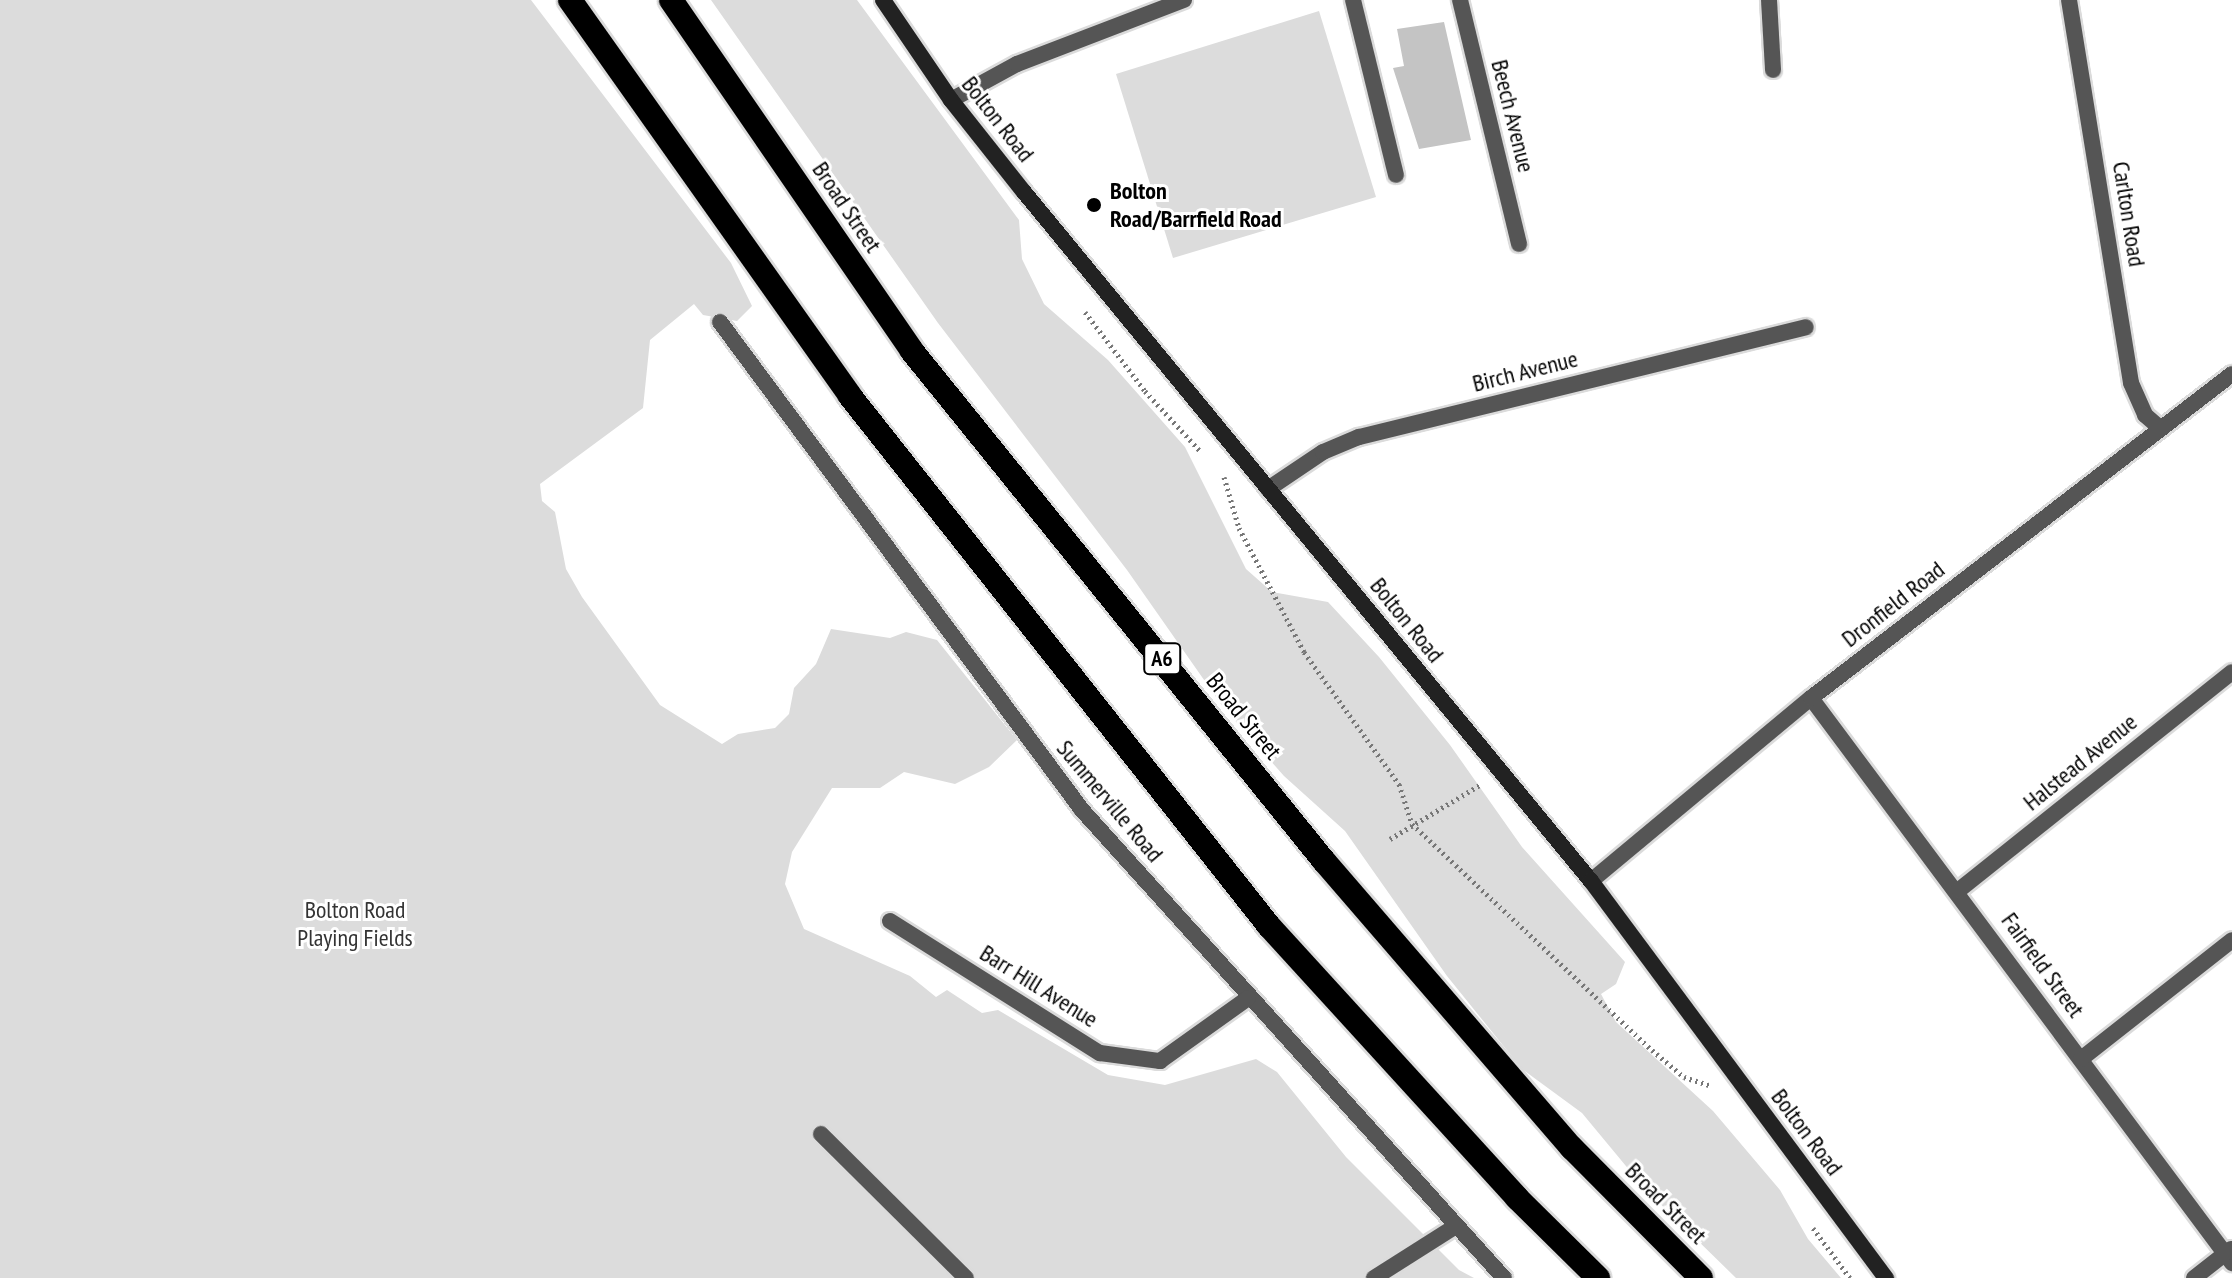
<!DOCTYPE html>
<html>
<head>
<meta charset="utf-8">
<style>
  body { margin:0 }
  #map { position:relative; width:2232px; height:1278px; overflow:hidden; background:#fff; font-family:"PT Sans Narrow",sans-serif }
  div>[style] { position:absolute }
  .green>* { inset:0; background:#dcdcdc }
  .building>* { inset:0; background:#c4c4c4 }
  .path>* { height:5px; margin-top:-2.5px; transform-origin:0; background:repeating-linear-gradient(90deg,#777 0 2px,transparent 0 6px) }
  .roads { filter:drop-shadow(2px 0 #dbdbdb) drop-shadow(-2px 0 #dbdbdb) drop-shadow(0 2px #dbdbdb) drop-shadow(0 -2px #dbdbdb) }
  .lane>* { height:16px; margin:-8px; padding:0 8px; transform-origin:8px; border-radius:8px; background:#555 }
  .street>* { height:16px; margin:-8px; padding:0 8px; transform-origin:8px; border-radius:8px; background:#555 }
  .secondary>* { height:16px; margin:-8px; padding:0 8px; transform-origin:8px; border-radius:8px; background:#222 }
  .highway>* { height:24px; margin:-12px; padding:0 12px; transform-origin:12px; border-radius:12px; background:#000 }
  .bridges { filter:drop-shadow(2px 0 #dbdbdb) drop-shadow(-2px 0 #dbdbdb) drop-shadow(0 2px #dbdbdb) drop-shadow(0 -2px #dbdbdb) }
  .highway-bridge>* { height:24px; margin:-12px; padding:0 12px; transform-origin:12px; border-radius:12px; background:#000 }
  .dots>* { width:22px; height:22px; translate:-50% -50%; box-sizing:border-box; border:4px solid #fff; border-radius:50% }
  span { translate:-50% -50%; white-space:nowrap; text-align:center; line-height:1.15; -webkit-text-stroke:6px #fff; paint-order:stroke }
  .shield-label span { padding:2px 6px; background:#fff; border:2px solid; border-radius:6px; -webkit-text-stroke-width:0 }
  .shield-label { font-size:22px; color:#000; font-weight:700 }
  .street-label { font-size:24px; color:#000 }
  .poi-label { font-size:24px; color:#000; font-weight:700 }
  .left { translate:0 -50%; text-align:left }
  .park-label { font-size:24px; color:#333 }
</style>
</head>
<body>
<div id="map">
  <div class="green">
    <div style="clip-path:polygon(0 0,531px 0,731px 263px,752px 306px,737px 321px,703px 315px,694px 304px,650px 340px,643px 408px,540px 484px,542px 501px,555px 512px,566px 569px,582px 597px,660px 705px,722px 744px,738px 734px,775px 728px,789px 714px,794px 688px,816px 664px,831px 629px,890px 638px,906px 632px,937px 640px,1017px 740px,989px 767px,955px 784px,904px 772px,880px 788px,832px 788px,792px 852px,785px 884px,804px 929px,910px 976px,936px 997px,947px 990px,982px 1013px,998px 1010px,1108px 1075px,1165px 1085px,1256px 1059px,1277px 1072px,1346px 1157px,1459px 1270px,1474px 1278px,0 1278px)"></div>
    <div style="clip-path:polygon(711px 0,857px 0,1019px 220px,1022px 259px,1044px 304px,1108px 360px,1185px 447px,1246px 569px,1272px 592px,1328px 602px,1379px 657px,1450px 745px,1522px 847px,1625px 962px,1616px 984px,1601px 994px,1616px 1022px,1713px 1111px,1780px 1190px,1808px 1239px,1841px 1278px,1736px 1278px,1645px 1189px,1582px 1113px,1522px 1069px,1447px 976px,1345px 831px,1284px 776px,1223px 707px,1127px 570px,938px 323px)"></div>
    <div style="clip-path:polygon(1319px 11px,1376px 197px,1173px 258px,1116px 74px)"></div>
  </div>
  <div class="building">
    <div style="clip-path:polygon(1444px 22px,1471px 140px,1419px 149px,1393px 68px,1404px 66px,1397px 29px)"></div>
  </div>
  <div class="path">
    <div style="left:1085px;top:312px;width:99px;rotate:52.8deg"></div>
    <div style="left:1145px;top:391px;width:83px;rotate:47.4deg"></div>
    <div style="left:1224px;top:477px;width:53px;rotate:73.6deg"></div>
    <div style="left:1239px;top:528px;width:140px;rotate:62.3deg"></div>
    <div style="left:1304px;top:652px;width:163px;rotate:54.3deg"></div>
    <div style="left:1399px;top:784px;width:42px;rotate:72deg"></div>
    <div style="left:1412px;top:824px;width:330px;rotate:43.3deg"></div>
    <div style="left:1652px;top:1050px;width:42px;rotate:40.2deg"></div>
    <div style="left:1684px;top:1077px;width:28px;rotate:18deg"></div>
    <div style="left:1390px;top:839px;width:105px;rotate:-31deg"></div>
    <div style="left:1813px;top:1228px;width:62px;rotate:53.5deg"></div>
  </div>
  <div class="roads">
    <div class="lane">
      <div style="left:1353px;top:0;width:180px;rotate:76.2deg"></div>
      <div style="left:821px;top:1134px;width:204px;rotate:44.8deg"></div>
      <div style="left:1374px;top:1278px;width:97px;rotate:-32.4deg"></div>
    </div>
    <div class="street">
      <div style="left:1460px;top:0;width:251px;rotate:76.4deg"></div>
      <div style="left:1769px;top:0;width:70px;rotate:86.7deg"></div>
      <div style="left:2069px;top:0;width:388px;rotate:80.8deg"></div>
      <div style="left:2131px;top:383px;width:35px;rotate:66deg"></div>
      <div style="left:2145px;top:415px;width:18px;rotate:41deg"></div>
      <div style="left:951px;top:100px;width:75px;rotate:-28.6deg"></div>
      <div style="left:1017px;top:64px;width:179px;rotate:-21deg"></div>
      <div style="left:720px;top:322px;width:608px;rotate:53.43deg"></div>
      <div style="left:1082px;top:810px;width:630px;rotate:47.96deg"></div>
      <div style="left:1268px;top:489px;width:66px;rotate:-33.9deg"></div>
      <div style="left:1323px;top:452px;width:39px;rotate:-23deg"></div>
      <div style="left:1359px;top:437px;width:460px;rotate:-13.8deg"></div>
      <div style="left:1811px;top:698px;width:705px;rotate:53.31deg"></div>
      <div style="left:1591px;top:881px;width:286px;rotate:-39.8deg"></div>
      <div style="left:1811px;top:698px;width:531px;rotate:-37.58deg"></div>
      <div style="left:1959px;top:890px;width:349px;rotate:-38.6deg"></div>
      <div style="left:890px;top:921px;width:248px;rotate:32.2deg"></div>
      <div style="left:1100px;top:1053px;width:61px;rotate:7.6deg"></div>
      <div style="left:1160px;top:1061px;width:108px;rotate:-35.6deg"></div>
      <div style="left:2081px;top:1059px;width:192px;rotate:-38.2deg"></div>
      <div style="left:2194px;top:1278px;width:47px;rotate:-38.1deg"></div>
    </div>
    <div class="secondary">
      <div style="left:883px;top:0;width:121px;rotate:55.8deg"></div>
      <div style="left:951px;top:100px;width:117px;rotate:51.6deg"></div>
      <div style="left:1024px;top:192px;width:892px;rotate:50.55deg"></div>
      <div style="left:1591px;top:881px;width:495px;rotate:53.4deg"></div>
    </div>
    <div class="highway">
      <div style="left:671px;top:0;width:426px;rotate:55.5deg"></div>
      <div style="left:912px;top:351px;width:656px;rotate:51.07deg"></div>
      <div style="left:1324px;top:861px;width:379px;rotate:49.2deg"></div>
      <div style="left:1572px;top:1148px;width:183px;rotate:45.2deg"></div>
    </div>
  </div>
  <div class="bridges">
    <div class="highway-bridge">
      <div style="left:570px;top:0;width:485px;rotate:54.7deg"></div>
      <div style="left:850px;top:396px;width:676px;rotate:51.67deg"></div>
      <div style="left:1269px;top:926px;width:368px;rotate:47.6deg"></div>
      <div style="left:1517px;top:1198px;width:114px;rotate:44.6deg"></div>
    </div>
  </div>
  <div class="dots">
    <div style="left:1094px;top:205px;background:#000"></div>
  </div>
  <div class="shield-label">
    <span style="left:1162px;top:659px">A6</span>
  </div>
  <div class="street-label">
    <span style="left:1513px;top:116px;rotate:76deg">Beech Avenue</span>
    <span style="left:998px;top:119px;rotate:52deg">Bolton Road</span>
    <span style="left:847px;top:207px;rotate:56deg">Broad Street</span>
    <span style="left:2129px;top:214px;rotate:81deg">Carlton Road</span>
    <span style="left:1525px;top:371px;rotate:-14deg">Birch Avenue</span>
    <span style="left:1893px;top:604px;rotate:-38deg">Dronfield Road</span>
    <span style="left:1407px;top:620px;rotate:51deg">Bolton Road</span>
    <span style="left:1244px;top:716px;rotate:51deg">Broad Street</span>
    <span style="left:2080px;top:762px;rotate:-39deg">Halstead Avenue</span>
    <span style="left:1110px;top:801px;rotate:50deg">Summerville Road</span>
    <span style="left:2043px;top:965px;rotate:54deg">Fairfield Street</span>
    <span style="left:1039px;top:986px;rotate:32deg">Barr Hill Avenue</span>
    <span style="left:1807px;top:1132px;rotate:53deg">Bolton Road</span>
    <span style="left:1666px;top:1203px;rotate:45deg">Broad Street</span>
  </div>
  <div class="poi-label">
    <span class="left" style="left:1110px;top:205px">Bolton<br>Road/Barrfield Road</span>
  </div>
  <div class="park-label">
    <span style="left:355px;top:924px">Bolton Road<br>Playing Fields</span>
  </div>
</div>
</body>
</html>
